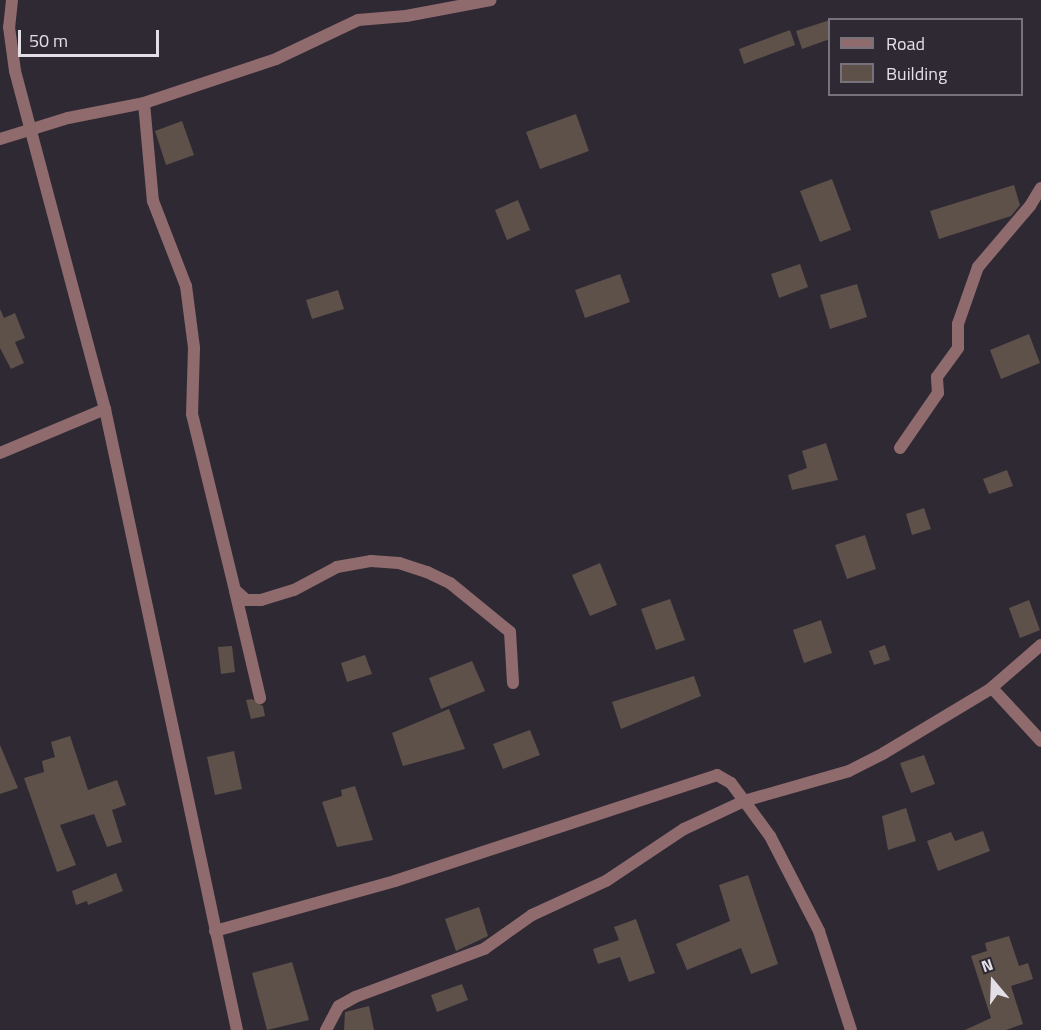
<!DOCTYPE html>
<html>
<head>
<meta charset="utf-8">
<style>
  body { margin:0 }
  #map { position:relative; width:1041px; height:1030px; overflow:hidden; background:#2f2934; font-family:"Titillium Web",sans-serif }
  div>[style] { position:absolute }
  .building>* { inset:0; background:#5e5149 }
  .street>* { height:12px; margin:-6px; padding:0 6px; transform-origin:6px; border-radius:6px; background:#8f6b6d }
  span { translate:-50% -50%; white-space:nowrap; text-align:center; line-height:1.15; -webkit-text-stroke:4.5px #2f2934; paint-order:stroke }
  .legend { position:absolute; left:828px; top:18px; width:195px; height:78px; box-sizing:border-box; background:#2f2934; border:2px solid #77727c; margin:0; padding:8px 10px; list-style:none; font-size:18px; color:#e3dfe7 }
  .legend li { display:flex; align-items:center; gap:12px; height:30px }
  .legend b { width:30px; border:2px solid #77727c }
  .north { position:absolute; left:963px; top:952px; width:60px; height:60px; -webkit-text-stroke:4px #2f2934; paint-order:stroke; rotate:341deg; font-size:16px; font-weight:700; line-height:24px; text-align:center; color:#e3dfe7 }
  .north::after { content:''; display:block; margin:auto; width:21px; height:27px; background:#e3dfe7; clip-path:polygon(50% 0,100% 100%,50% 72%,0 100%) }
  .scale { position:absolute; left:18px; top:30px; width:141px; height:27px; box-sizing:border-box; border:3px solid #e3dfe7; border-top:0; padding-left:8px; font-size:18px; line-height:21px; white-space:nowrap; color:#e3dfe7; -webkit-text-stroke:4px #2f2934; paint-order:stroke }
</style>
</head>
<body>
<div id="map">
  <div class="building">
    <div style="clip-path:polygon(830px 20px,830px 39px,802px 49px,796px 31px)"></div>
    <div style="clip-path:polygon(790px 30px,795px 45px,744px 64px,739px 49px)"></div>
    <div style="clip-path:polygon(576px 114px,589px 151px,540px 169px,526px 132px)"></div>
    <div style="clip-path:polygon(182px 121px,194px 155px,166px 165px,155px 131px)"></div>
    <div style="clip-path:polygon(832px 179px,851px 230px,820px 242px,800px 191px)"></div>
    <div style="clip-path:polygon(1014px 185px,1020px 205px,1011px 216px,939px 239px,930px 211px)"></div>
    <div style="clip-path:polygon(518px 200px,530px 230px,507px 240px,495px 210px)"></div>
    <div style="clip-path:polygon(800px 264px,808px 287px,779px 298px,771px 274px)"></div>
    <div style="clip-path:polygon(620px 274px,630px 302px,585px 318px,575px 290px)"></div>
    <div style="clip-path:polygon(857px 284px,867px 317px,830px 329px,820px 295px)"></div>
    <div style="clip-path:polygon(338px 290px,344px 309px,312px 319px,306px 300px)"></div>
    <div style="clip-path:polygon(0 309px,4px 318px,15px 313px,25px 338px,15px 342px,24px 363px,11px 369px,0 348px)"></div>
    <div style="clip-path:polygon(1029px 334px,1040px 363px,1001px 379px,990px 350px)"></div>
    <div style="clip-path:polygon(826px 443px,838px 480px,792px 490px,788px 475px,807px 468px,802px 451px)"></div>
    <div style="clip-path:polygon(1007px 470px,1013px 486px,989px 494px,983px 479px)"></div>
    <div style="clip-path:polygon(924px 508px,931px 529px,912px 535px,906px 514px)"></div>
    <div style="clip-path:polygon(865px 535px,876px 569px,847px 579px,835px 545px)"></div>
    <div style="clip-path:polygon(600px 563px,617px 605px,590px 616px,572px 575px)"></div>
    <div style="clip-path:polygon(670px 599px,685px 640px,656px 650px,641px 609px)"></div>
    <div style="clip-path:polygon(1029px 600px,1040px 630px,1020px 638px,1009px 608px)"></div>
    <div style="clip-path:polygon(821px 620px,832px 653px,804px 663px,793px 630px)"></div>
    <div style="clip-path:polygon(885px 645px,890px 660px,874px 665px,869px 651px)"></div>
    <div style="clip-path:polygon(232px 646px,235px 672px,221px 674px,218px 647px)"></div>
    <div style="clip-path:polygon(365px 655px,372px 674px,347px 682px,341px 663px)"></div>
    <div style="clip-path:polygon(472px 661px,485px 691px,441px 709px,429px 678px)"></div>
    <div style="clip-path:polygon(694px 676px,701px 696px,621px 729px,612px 702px)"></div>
    <div style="clip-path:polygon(252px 699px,263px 706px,265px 716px,251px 719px,246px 700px)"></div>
    <div style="clip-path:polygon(449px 709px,465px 749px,403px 766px,392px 733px)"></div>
    <div style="clip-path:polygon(530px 730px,540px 755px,503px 769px,493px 744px)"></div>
    <div style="clip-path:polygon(70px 736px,88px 790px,117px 780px,126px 805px,112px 810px,122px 842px,107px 847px,94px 814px,60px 825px,76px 865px,57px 872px,24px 778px,44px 772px,42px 761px,55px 757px,51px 742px)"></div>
    <div style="clip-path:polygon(0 745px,18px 788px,0 794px)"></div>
    <div style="clip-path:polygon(234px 751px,242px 789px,215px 795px,207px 757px)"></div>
    <div style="clip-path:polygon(924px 755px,935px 784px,911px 793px,900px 763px)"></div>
    <div style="clip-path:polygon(355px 786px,373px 840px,337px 847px,322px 802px,342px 796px,341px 790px)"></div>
    <div style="clip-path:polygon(906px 808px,916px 841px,888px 850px,882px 816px)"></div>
    <div style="clip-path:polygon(983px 831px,990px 851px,938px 871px,927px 841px,951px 832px,955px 841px)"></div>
    <div style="clip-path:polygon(116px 873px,123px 891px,88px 905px,87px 901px,76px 905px,72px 891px)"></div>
    <div style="clip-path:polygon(748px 875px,778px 964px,751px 974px,741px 948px,687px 970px,676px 944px,730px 921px,719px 885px)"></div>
    <div style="clip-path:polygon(479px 907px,488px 936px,456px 951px,445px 919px)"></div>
    <div style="clip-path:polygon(636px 919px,655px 973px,629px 982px,620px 957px,598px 964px,593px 949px,619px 940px,614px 927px)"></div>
    <div style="clip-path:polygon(1009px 936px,1019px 966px,1028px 963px,1033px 979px,1011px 986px,1023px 1024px,1006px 1030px,965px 1030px,991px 1018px,971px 956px,987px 951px,985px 943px)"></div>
    <div style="clip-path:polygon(292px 962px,309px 1020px,267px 1030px,252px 973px)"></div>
    <div style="clip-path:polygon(462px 984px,468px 1000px,437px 1012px,431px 995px)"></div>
    <div style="clip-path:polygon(369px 1006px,374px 1030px,344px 1030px,345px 1012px)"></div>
  </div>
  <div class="street">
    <div style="left:12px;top:0;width:27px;rotate:96deg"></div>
    <div style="left:9px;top:27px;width:44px;rotate:82.2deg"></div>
    <div style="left:15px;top:71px;width:350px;rotate:75.1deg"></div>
    <div style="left:105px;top:409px;width:635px;rotate:78deg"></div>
    <div style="left:144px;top:103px;width:98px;rotate:84.8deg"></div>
    <div style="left:153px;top:201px;width:91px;rotate:68.8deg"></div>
    <div style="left:186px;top:286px;width:63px;rotate:82.6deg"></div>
    <div style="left:194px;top:348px;width:66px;rotate:91.7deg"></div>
    <div style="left:192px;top:414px;width:181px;rotate:76.3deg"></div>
    <div style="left:235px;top:590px;width:15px;rotate:42deg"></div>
    <div style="left:246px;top:600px;width:15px"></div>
    <div style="left:261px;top:600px;width:34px;rotate:-17deg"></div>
    <div style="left:294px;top:590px;width:49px;rotate:-28.1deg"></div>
    <div style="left:337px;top:567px;width:35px;rotate:-10deg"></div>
    <div style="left:371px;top:561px;width:28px;rotate:4deg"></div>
    <div style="left:399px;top:563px;width:29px;rotate:18deg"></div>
    <div style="left:427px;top:572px;width:25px;rotate:26deg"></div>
    <div style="left:450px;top:583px;width:77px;rotate:39.2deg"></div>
    <div style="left:510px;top:632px;width:51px;rotate:86.6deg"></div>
    <div style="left:0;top:139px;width:71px;rotate:-17.2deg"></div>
    <div style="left:68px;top:118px;width:77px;rotate:-11.2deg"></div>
    <div style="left:144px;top:103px;width:139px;rotate:-18.4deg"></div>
    <div style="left:276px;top:59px;width:91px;rotate:-25.4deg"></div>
    <div style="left:358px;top:20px;width:48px;rotate:-4.8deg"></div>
    <div style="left:406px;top:16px;width:86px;rotate:-10.7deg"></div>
    <div style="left:900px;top:448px;width:67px;rotate:-55.4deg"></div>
    <div style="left:938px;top:393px;width:16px;rotate:-94deg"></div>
    <div style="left:937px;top:377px;width:36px;rotate:-54deg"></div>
    <div style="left:958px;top:348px;width:24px;rotate:-90deg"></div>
    <div style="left:958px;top:324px;width:60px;rotate:-70.7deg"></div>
    <div style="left:978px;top:267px;width:80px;rotate:-49.6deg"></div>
    <div style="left:1030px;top:206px;width:21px;rotate:-59deg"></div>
    <div style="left:0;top:453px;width:114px;rotate:-22.7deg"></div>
    <div style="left:235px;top:591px;width:110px;rotate:76.8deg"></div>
    <div style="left:992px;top:688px;width:72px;rotate:47.2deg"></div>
    <div style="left:215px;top:931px;width:187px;rotate:-15.5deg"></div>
    <div style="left:395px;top:881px;width:339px;rotate:-18.2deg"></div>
    <div style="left:717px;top:775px;width:16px;rotate:30deg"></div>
    <div style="left:731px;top:783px;width:66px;rotate:53.7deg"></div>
    <div style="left:770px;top:836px;width:107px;rotate:62.7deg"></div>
    <div style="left:819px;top:931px;width:104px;rotate:72.1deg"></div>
    <div style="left:326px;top:1030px;width:27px;rotate:-62deg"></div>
    <div style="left:339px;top:1006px;width:18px;rotate:-29deg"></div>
    <div style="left:355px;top:997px;width:138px;rotate:-20.4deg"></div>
    <div style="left:484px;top:949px;width:59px;rotate:-35.3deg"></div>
    <div style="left:532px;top:915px;width:81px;rotate:-24.7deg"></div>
    <div style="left:606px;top:881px;width:94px;rotate:-33.7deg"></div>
    <div style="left:684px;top:829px;width:66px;rotate:-25deg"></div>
    <div style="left:744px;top:801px;width:109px;rotate:-15.9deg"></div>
    <div style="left:849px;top:771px;width:39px;rotate:-27deg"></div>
    <div style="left:884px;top:753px;width:122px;rotate:-31deg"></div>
    <div style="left:989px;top:690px;width:69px;rotate:-40.9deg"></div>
  </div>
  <ul class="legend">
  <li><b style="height:8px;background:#8f6b6d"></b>Road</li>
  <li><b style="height:16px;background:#5e5149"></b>Building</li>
  </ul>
  <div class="north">N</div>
  <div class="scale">50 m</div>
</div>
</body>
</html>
